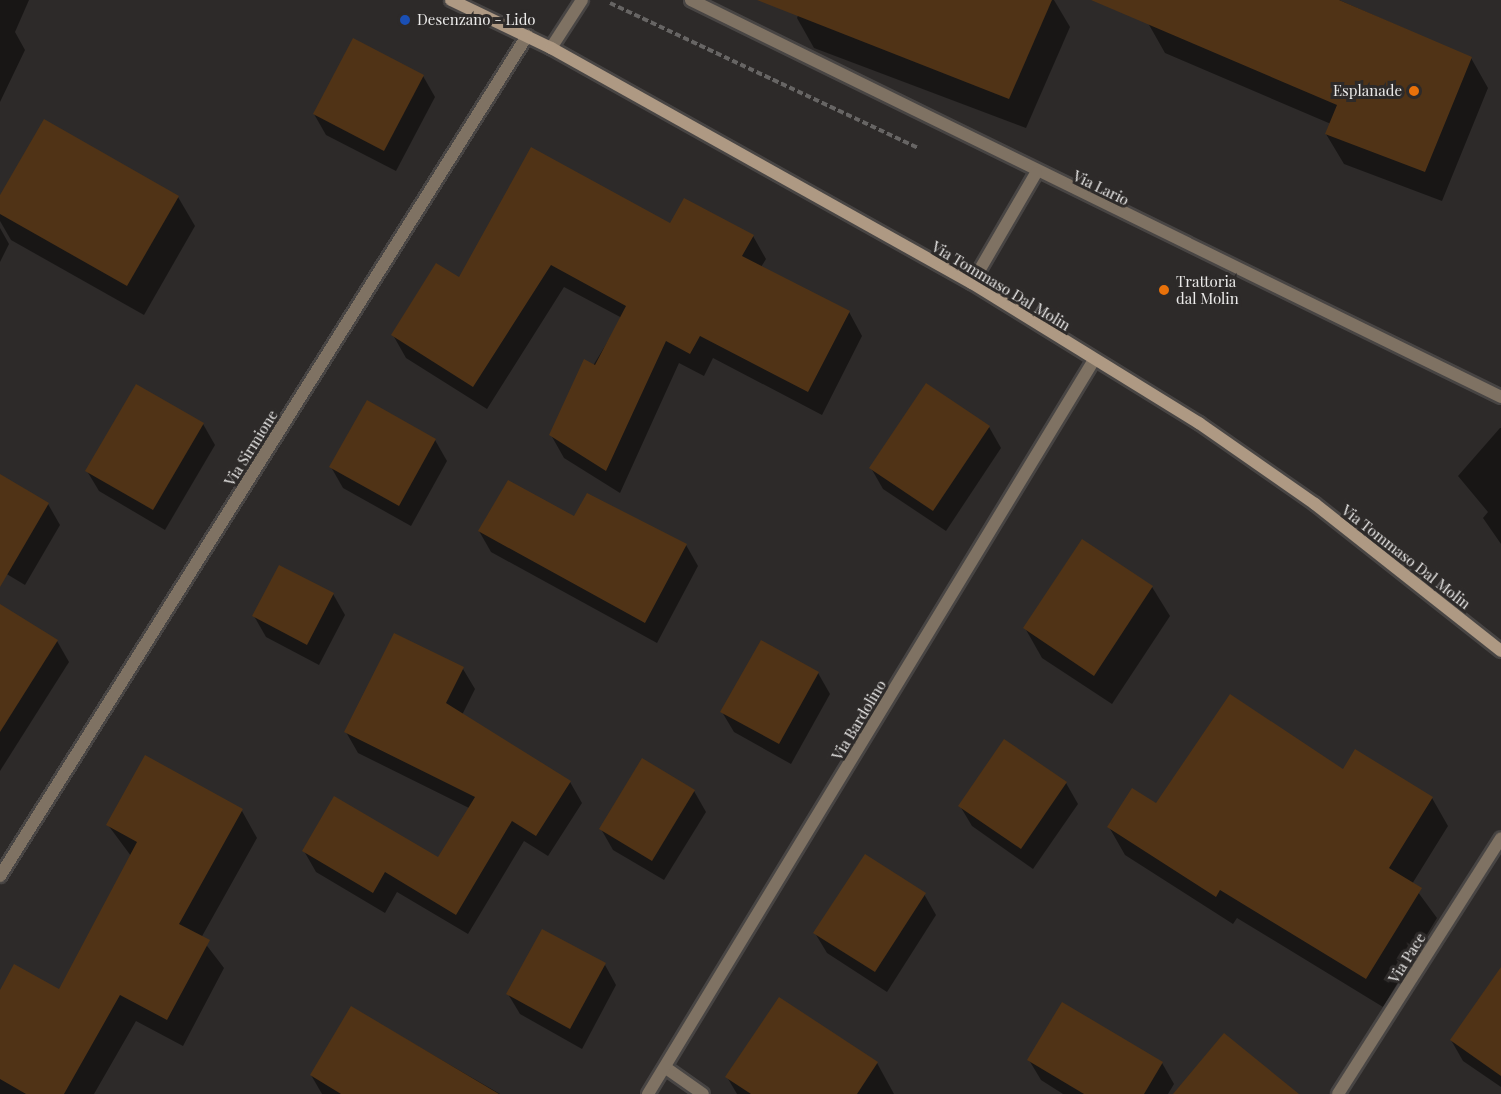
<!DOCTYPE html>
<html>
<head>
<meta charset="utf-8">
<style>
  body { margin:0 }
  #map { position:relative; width:1501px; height:1094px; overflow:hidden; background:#2d2a29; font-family:"Playfair Display",serif }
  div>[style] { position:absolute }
  .shadow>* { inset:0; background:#0007 }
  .building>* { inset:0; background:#503316 }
  .path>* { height:4px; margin-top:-2px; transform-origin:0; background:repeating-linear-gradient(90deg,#676564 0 6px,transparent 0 9px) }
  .roads { filter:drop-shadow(2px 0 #484544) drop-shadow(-2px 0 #484544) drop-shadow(0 2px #484544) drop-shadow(0 -2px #484544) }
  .lane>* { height:12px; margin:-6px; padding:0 6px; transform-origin:6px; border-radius:6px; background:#7f7263 }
  .street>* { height:12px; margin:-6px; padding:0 6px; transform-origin:6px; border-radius:6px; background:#7f7263 }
  .secondary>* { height:12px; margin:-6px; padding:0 6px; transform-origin:6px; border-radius:6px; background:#ae9983 }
  .dots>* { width:16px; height:16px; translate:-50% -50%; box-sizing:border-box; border:3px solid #2d2a29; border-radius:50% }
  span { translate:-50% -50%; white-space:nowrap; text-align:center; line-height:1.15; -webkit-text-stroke:6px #2d2a29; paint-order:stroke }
  .poi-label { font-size:15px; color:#ebeae9 }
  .left { translate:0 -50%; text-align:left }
  .right { translate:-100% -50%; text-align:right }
  .street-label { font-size:15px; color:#ebeae9 }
</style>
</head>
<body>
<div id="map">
  <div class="shadow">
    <div style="clip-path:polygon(0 0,29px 0,15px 32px,25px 50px,0 102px)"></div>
    <div style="clip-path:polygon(805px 0,1054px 0,1070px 27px,1026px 128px,814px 48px,797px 18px)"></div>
    <div style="clip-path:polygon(1158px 0,1339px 0,1471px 58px,1488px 88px,1442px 201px,1344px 164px,1326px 134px,1331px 124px,1165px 53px,1148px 23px)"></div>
    <div style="clip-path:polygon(423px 76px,435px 97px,396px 171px,326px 135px,314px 114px)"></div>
    <div style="clip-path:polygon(178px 197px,195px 226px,144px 315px,11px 240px,0 221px,0 198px)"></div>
    <div style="clip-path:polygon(671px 225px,753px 236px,766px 259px,761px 267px,849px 312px,862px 336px,822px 415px,713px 358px,704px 376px,679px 363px,620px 493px,564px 458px,551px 435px,622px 318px,564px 287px,487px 409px,406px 358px,393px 335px,459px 279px)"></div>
    <div style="clip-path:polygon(0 228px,9px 244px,0 262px)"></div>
    <div style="clip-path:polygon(203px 424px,215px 445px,165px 530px,99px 491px,87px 471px)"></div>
    <div style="clip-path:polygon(989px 427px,1001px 448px,946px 531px,883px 489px,871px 468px)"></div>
    <div style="clip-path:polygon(1500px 428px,1501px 428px,1501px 544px,1483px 518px,1488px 512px,1458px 476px)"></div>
    <div style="clip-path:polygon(435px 440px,447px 461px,411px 526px,343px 488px,331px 467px)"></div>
    <div style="clip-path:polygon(0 476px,48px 504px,60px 525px,25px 585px,0 570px)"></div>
    <div style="clip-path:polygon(574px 518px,686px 545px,698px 566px,657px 643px,491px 552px,479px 531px)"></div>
    <div style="clip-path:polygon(1152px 587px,1170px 616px,1112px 704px,1042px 658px,1025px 628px)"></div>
    <div style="clip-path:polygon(333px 594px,345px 615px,319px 665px,266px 637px,254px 616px)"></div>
    <div style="clip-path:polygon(0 606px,57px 641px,69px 662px,0 771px)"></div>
    <div style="clip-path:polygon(463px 669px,475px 689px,462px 715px,570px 782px,582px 803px,548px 856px,524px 841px,468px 934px,397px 892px,385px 913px,316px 872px,304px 851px,438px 859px,469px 808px,358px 753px,346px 732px)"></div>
    <div style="clip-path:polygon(818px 673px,830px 694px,791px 764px,734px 732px,722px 712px)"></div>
    <div style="clip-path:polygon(1004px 741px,1066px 783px,1078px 804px,1033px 869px,972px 826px,960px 806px)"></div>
    <div style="clip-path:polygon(1344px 771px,1432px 798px,1448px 826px,1412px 884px,1437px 918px,1383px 1007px,1237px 918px,1233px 924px,1125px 855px,1109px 827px,1156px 805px)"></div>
    <div style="clip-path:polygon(694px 791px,706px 812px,664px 880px,613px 850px,601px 829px)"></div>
    <div style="clip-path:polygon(242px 811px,257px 838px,201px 938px,224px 968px,183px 1046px,136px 1021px,94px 1094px,0 1094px,0 993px,60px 991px,131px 856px,108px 825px)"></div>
    <div style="clip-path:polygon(924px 894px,936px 915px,887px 992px,827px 953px,815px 933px)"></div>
    <div style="clip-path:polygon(605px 965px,616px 985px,582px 1049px,520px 1014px,508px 994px)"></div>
    <div style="clip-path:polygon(1501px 983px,1501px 1087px,1463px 1061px,1451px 1040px)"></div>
    <div style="clip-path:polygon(352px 1008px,500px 1094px,322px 1094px,311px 1075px)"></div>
    <div style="clip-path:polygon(1029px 1060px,1162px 1063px,1174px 1084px,1168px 1094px,1063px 1094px,1041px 1080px)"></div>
    <div style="clip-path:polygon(877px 1063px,894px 1094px,737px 1094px,727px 1077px)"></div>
  </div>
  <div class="building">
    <div style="clip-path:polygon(757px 0,1052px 0,1009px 99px)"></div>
    <div style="clip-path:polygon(1091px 0,1339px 0,1472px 57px,1425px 172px,1325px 134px,1337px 105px)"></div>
    <div style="clip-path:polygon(353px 38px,424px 75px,384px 151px,313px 114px)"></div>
    <div style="clip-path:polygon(44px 119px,179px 196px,127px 286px,0 214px,0 195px)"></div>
    <div style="clip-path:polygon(531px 147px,670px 223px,684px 198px,754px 235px,742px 256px,850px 311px,808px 392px,700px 336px,690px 354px,666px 341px,606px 471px,549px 435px,584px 359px,595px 365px,626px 306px,551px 265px,473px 387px,391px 335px,436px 263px,459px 277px)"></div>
    <div style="clip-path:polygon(926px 383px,990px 426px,933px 511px,869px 468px)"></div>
    <div style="clip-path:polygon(136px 384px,204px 423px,153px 510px,85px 471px)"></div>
    <div style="clip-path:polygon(367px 400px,436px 439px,399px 506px,329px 467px)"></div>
    <div style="clip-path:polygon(0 474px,49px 503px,0 587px)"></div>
    <div style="clip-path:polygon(508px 480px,574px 516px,587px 493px,687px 544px,645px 623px,478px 531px)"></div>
    <div style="clip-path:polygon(1082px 539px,1153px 586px,1094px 676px,1023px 628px)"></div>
    <div style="clip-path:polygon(279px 565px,334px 593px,307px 645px,252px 616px)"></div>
    <div style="clip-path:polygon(0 604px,58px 640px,0 732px)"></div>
    <div style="clip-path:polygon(394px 633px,464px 667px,446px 703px,571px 781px,536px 836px,512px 821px,456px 915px,385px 872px,373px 893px,302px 851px,334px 796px,438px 857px,475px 797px,344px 732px)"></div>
    <div style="clip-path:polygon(761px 640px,819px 672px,779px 744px,720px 712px)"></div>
    <div style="clip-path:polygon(1230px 694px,1343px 769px,1355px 749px,1433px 797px,1389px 868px,1422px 888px,1366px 979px,1220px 890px,1216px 897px,1107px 827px,1132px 788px,1156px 803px)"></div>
    <div style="clip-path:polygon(1004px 739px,1067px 782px,1021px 849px,958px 806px)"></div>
    <div style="clip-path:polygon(145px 755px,243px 809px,179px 924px,210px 940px,167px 1020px,120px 995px,64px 1094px,26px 1094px,0 1079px,0 990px,14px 964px,59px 989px,137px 842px,106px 825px)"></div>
    <div style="clip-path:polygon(642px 758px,695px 790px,652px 861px,599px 829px)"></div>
    <div style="clip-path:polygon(865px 854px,926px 893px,875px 972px,813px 933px)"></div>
    <div style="clip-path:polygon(542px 929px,606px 963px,570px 1029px,506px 994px)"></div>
    <div style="clip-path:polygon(1501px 967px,1501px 1076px,1450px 1040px)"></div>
    <div style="clip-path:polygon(779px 997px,878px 1062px,857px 1094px,751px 1094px,725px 1077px)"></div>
    <div style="clip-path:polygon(1062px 1002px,1163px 1062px,1144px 1094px,1084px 1094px,1027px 1060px)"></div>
    <div style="clip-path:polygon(351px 1006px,499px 1094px,341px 1094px,310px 1075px)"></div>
    <div style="clip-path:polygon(1224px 1033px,1299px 1094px,1173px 1094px)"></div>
  </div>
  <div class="path">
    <div style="left:610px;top:3px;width:340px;rotate:25.2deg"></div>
  </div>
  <div class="roads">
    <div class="lane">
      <div style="left:691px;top:0;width:902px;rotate:26.11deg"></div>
      <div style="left:551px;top:48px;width:57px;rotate:-57.1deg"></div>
      <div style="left:972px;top:283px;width:127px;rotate:-59.8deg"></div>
    </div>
    <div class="street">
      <div style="left:0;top:876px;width:992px;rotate:-57.9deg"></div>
      <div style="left:666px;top:1068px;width:45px;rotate:35.1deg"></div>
      <div style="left:648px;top:1094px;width:859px;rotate:-58.72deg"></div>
      <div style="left:1338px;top:1094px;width:303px;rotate:-57.5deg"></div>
    </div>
    <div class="secondary">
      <div style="left:451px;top:0;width:111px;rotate:25.6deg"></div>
      <div style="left:551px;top:48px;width:482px;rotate:29.2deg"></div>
      <div style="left:972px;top:283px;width:267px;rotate:31.7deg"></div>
      <div style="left:1199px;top:423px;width:141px;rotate:34.9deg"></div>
      <div style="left:1315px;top:504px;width:237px;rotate:38.3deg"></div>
    </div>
  </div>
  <div class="dots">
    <div style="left:405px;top:20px;background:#1a4fb4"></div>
    <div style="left:1414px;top:91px;background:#e8710a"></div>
    <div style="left:1164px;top:290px;background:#e8710a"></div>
  </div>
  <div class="poi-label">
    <span class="left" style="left:417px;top:20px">Desenzano - Lido</span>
    <span class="right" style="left:1402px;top:91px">Esplanade</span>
    <span class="left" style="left:1176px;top:290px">Trattoria<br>dal Molin</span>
  </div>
  <div class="street-label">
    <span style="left:1101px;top:188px;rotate:26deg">Via Lario</span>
    <span style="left:1001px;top:286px;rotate:31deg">Via Tommaso Dal Molin</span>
    <span style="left:251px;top:448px;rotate:-58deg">Via Sirmione</span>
    <span style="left:1406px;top:557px;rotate:38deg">Via Tommaso Dal Molin</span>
    <span style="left:859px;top:720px;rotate:-59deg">Via Bardolino</span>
    <span style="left:1407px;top:958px;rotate:-58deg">Via Pace</span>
  </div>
</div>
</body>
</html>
